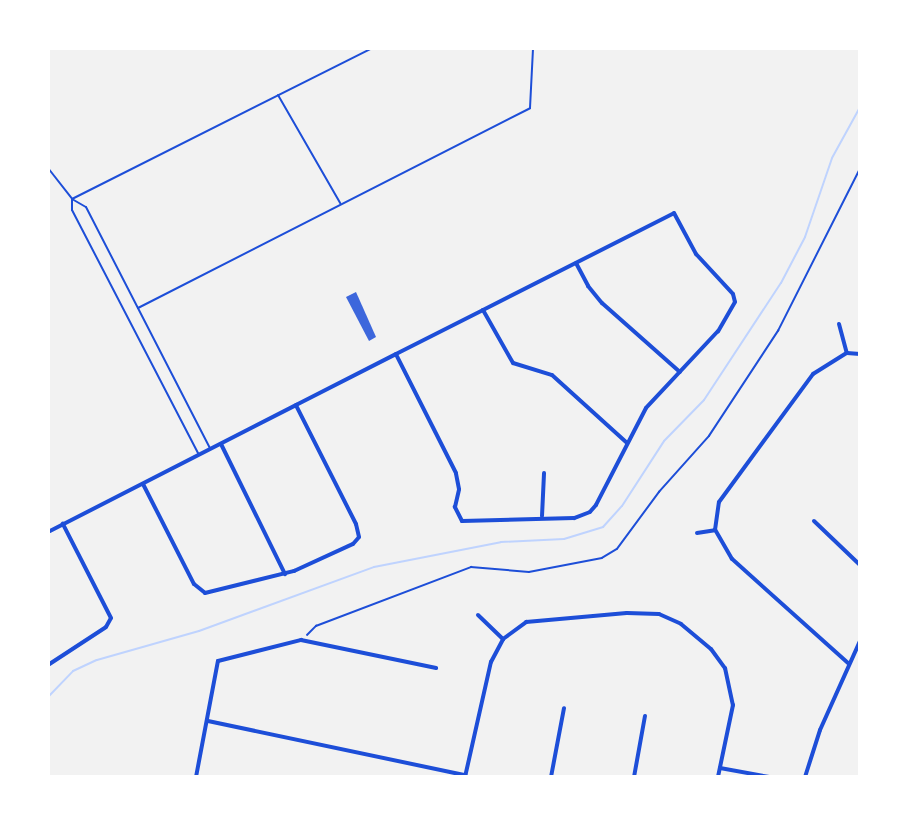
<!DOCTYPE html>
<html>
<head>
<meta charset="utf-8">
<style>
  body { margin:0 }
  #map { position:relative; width:908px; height:825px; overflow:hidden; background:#f2f2f2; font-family:"PT Sans",sans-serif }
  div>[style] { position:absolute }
  .stream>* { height:2px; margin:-1px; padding:0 1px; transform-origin:1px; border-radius:1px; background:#bfd3fe }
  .building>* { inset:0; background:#3d67dc }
  .path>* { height:1.5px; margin:-0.75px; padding:0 0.75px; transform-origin:0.75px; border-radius:0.75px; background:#1d4ed8 }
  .service>* { height:2px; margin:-1px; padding:0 1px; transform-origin:1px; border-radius:1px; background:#1d4ed8 }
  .minor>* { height:4px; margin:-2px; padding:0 2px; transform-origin:2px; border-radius:2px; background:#1d4ed8 }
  span { translate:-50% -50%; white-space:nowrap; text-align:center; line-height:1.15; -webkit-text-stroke:4.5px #fff; paint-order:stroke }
  .frame { position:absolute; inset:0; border:50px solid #fff; pointer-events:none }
</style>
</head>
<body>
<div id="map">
  <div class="stream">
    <div style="left:48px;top:697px;width:36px;rotate:-46deg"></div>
    <div style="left:73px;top:671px;width:26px;rotate:-25deg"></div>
    <div style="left:97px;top:660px;width:106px;rotate:-15.9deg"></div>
    <div style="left:199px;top:631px;width:186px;rotate:-20.1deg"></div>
    <div style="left:374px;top:567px;width:129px;rotate:-11.1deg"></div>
    <div style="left:501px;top:542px;width:63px;rotate:-2.7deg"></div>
    <div style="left:564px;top:539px;width:41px;rotate:-17.1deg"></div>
    <div style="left:603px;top:527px;width:28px;rotate:-48deg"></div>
    <div style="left:622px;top:506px;width:77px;rotate:-57.1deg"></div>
    <div style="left:664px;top:441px;width:57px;rotate:-45.7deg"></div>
    <div style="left:704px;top:400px;width:140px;rotate:-56.7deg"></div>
    <div style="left:781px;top:283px;width:52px;rotate:-62.4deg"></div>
    <div style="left:805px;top:237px;width:83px;rotate:-71.1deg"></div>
    <div style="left:832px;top:158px;width:58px;rotate:-61.2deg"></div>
  </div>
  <div class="building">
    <div style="clip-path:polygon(356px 292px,376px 337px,369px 341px,346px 297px)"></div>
  </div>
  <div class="path">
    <div style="left:307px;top:635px;width:13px;rotate:-45deg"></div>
    <div style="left:316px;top:626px;width:166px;rotate:-20.8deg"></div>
    <div style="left:471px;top:567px;width:58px;rotate:4.9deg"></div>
    <div style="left:529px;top:572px;width:74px;rotate:-10.9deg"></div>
    <div style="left:602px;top:558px;width:17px;rotate:-31deg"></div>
    <div style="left:617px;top:549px;width:71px;rotate:-53.6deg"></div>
    <div style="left:659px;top:492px;width:75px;rotate:-48.2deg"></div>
    <div style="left:709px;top:436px;width:126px;rotate:-56.7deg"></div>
    <div style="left:778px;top:331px;width:182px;rotate:-63.2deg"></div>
  </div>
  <div class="service">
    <div style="left:278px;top:95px;width:125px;rotate:60.1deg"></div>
    <div style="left:48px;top:168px;width:39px;rotate:52deg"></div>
    <div style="left:72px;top:199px;width:11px;rotate:90deg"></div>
    <div style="left:72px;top:210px;width:276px;rotate:62.6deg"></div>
    <div style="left:72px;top:199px;width:336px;rotate:-26.7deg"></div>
    <div style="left:72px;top:199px;width:16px;rotate:30deg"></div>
    <div style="left:86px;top:207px;width:271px;rotate:62.8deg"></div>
    <div style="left:138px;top:308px;width:440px;rotate:-27deg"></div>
    <div style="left:530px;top:108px;width:60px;rotate:-87.1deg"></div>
  </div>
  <div class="minor">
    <div style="left:576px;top:263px;width:26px;rotate:62deg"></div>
    <div style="left:588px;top:286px;width:22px;rotate:51deg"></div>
    <div style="left:602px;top:303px;width:104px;rotate:41.5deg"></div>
    <div style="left:483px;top:310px;width:61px;rotate:60.5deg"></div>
    <div style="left:513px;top:363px;width:41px;rotate:17.1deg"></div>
    <div style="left:552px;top:375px;width:101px;rotate:42.2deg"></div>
    <div style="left:839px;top:324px;width:30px;rotate:75deg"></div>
    <div style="left:221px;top:444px;width:145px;rotate:63.8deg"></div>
    <div style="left:143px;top:484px;width:112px;rotate:63deg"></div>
    <div style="left:194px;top:584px;width:14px;rotate:39deg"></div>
    <div style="left:205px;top:593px;width:92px;rotate:-13.9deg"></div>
    <div style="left:294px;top:571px;width:65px;rotate:-24.6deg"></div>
    <div style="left:353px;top:544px;width:9px;rotate:-49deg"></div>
    <div style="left:359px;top:537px;width:13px;rotate:-103deg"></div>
    <div style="left:356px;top:524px;width:133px;rotate:-116.8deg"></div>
    <div style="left:542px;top:516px;width:43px;rotate:-87.3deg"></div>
    <div style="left:814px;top:521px;width:64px;rotate:43.7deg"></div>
    <div style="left:48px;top:532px;width:279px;rotate:-27.1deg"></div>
    <div style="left:296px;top:405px;width:112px;rotate:-27deg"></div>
    <div style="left:396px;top:354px;width:97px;rotate:-26.8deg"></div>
    <div style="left:483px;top:310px;width:214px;rotate:-26.9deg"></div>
    <div style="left:674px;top:213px;width:47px;rotate:61.8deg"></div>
    <div style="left:696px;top:254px;width:54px;rotate:47.2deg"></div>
    <div style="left:733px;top:294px;width:8px;rotate:76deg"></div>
    <div style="left:735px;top:302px;width:34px;rotate:120deg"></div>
    <div style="left:718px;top:331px;width:105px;rotate:133.1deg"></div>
    <div style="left:646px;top:408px;width:109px;rotate:117.3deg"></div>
    <div style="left:596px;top:505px;width:9px;rotate:131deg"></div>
    <div style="left:590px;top:512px;width:17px;rotate:159deg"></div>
    <div style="left:574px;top:518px;width:112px;rotate:178.5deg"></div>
    <div style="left:462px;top:521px;width:16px;rotate:-117deg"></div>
    <div style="left:455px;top:507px;width:18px;rotate:-77deg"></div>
    <div style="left:459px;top:489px;width:16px;rotate:-101deg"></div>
    <div style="left:456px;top:473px;width:133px;rotate:-116.8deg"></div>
    <div style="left:697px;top:533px;width:18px;rotate:-9deg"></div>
    <div style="left:478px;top:615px;width:35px;rotate:44deg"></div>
    <div style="left:848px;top:663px;width:156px;rotate:-138.1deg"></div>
    <div style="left:732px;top:559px;width:34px;rotate:-120deg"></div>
    <div style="left:715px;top:530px;width:28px;rotate:-82deg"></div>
    <div style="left:719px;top:502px;width:159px;rotate:-53.7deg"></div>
    <div style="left:813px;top:374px;width:40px;rotate:-32deg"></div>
    <div style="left:847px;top:353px;width:13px;rotate:4deg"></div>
    <div style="left:48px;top:665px;width:69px;rotate:-33.2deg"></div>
    <div style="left:106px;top:627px;width:10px;rotate:-61deg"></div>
    <div style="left:111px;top:618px;width:106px;rotate:-117.1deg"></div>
    <div style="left:208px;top:721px;width:263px;rotate:11.9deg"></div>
    <div style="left:720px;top:768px;width:50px;rotate:10.4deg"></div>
    <div style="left:196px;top:777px;width:118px;rotate:-79.3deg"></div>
    <div style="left:218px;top:661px;width:86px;rotate:-14.2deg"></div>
    <div style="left:301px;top:640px;width:138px;rotate:11.7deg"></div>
    <div style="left:465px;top:777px;width:118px;rotate:-77.3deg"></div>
    <div style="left:491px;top:662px;width:26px;rotate:-62deg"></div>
    <div style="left:503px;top:639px;width:29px;rotate:-36deg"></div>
    <div style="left:526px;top:622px;width:101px;rotate:-5.1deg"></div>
    <div style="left:627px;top:613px;width:32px;rotate:2deg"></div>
    <div style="left:659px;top:614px;width:24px;rotate:24deg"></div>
    <div style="left:681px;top:624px;width:39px;rotate:40deg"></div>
    <div style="left:711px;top:649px;width:24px;rotate:54deg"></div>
    <div style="left:725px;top:668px;width:38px;rotate:78deg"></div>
    <div style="left:733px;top:705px;width:74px;rotate:101.8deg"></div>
    <div style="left:551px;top:777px;width:70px;rotate:-79.3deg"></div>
    <div style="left:634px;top:777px;width:62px;rotate:-79.8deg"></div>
    <div style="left:805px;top:777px;width:49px;rotate:-72.3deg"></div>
    <div style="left:820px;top:730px;width:98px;rotate:-65.8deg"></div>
  </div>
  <div class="frame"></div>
</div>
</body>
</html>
